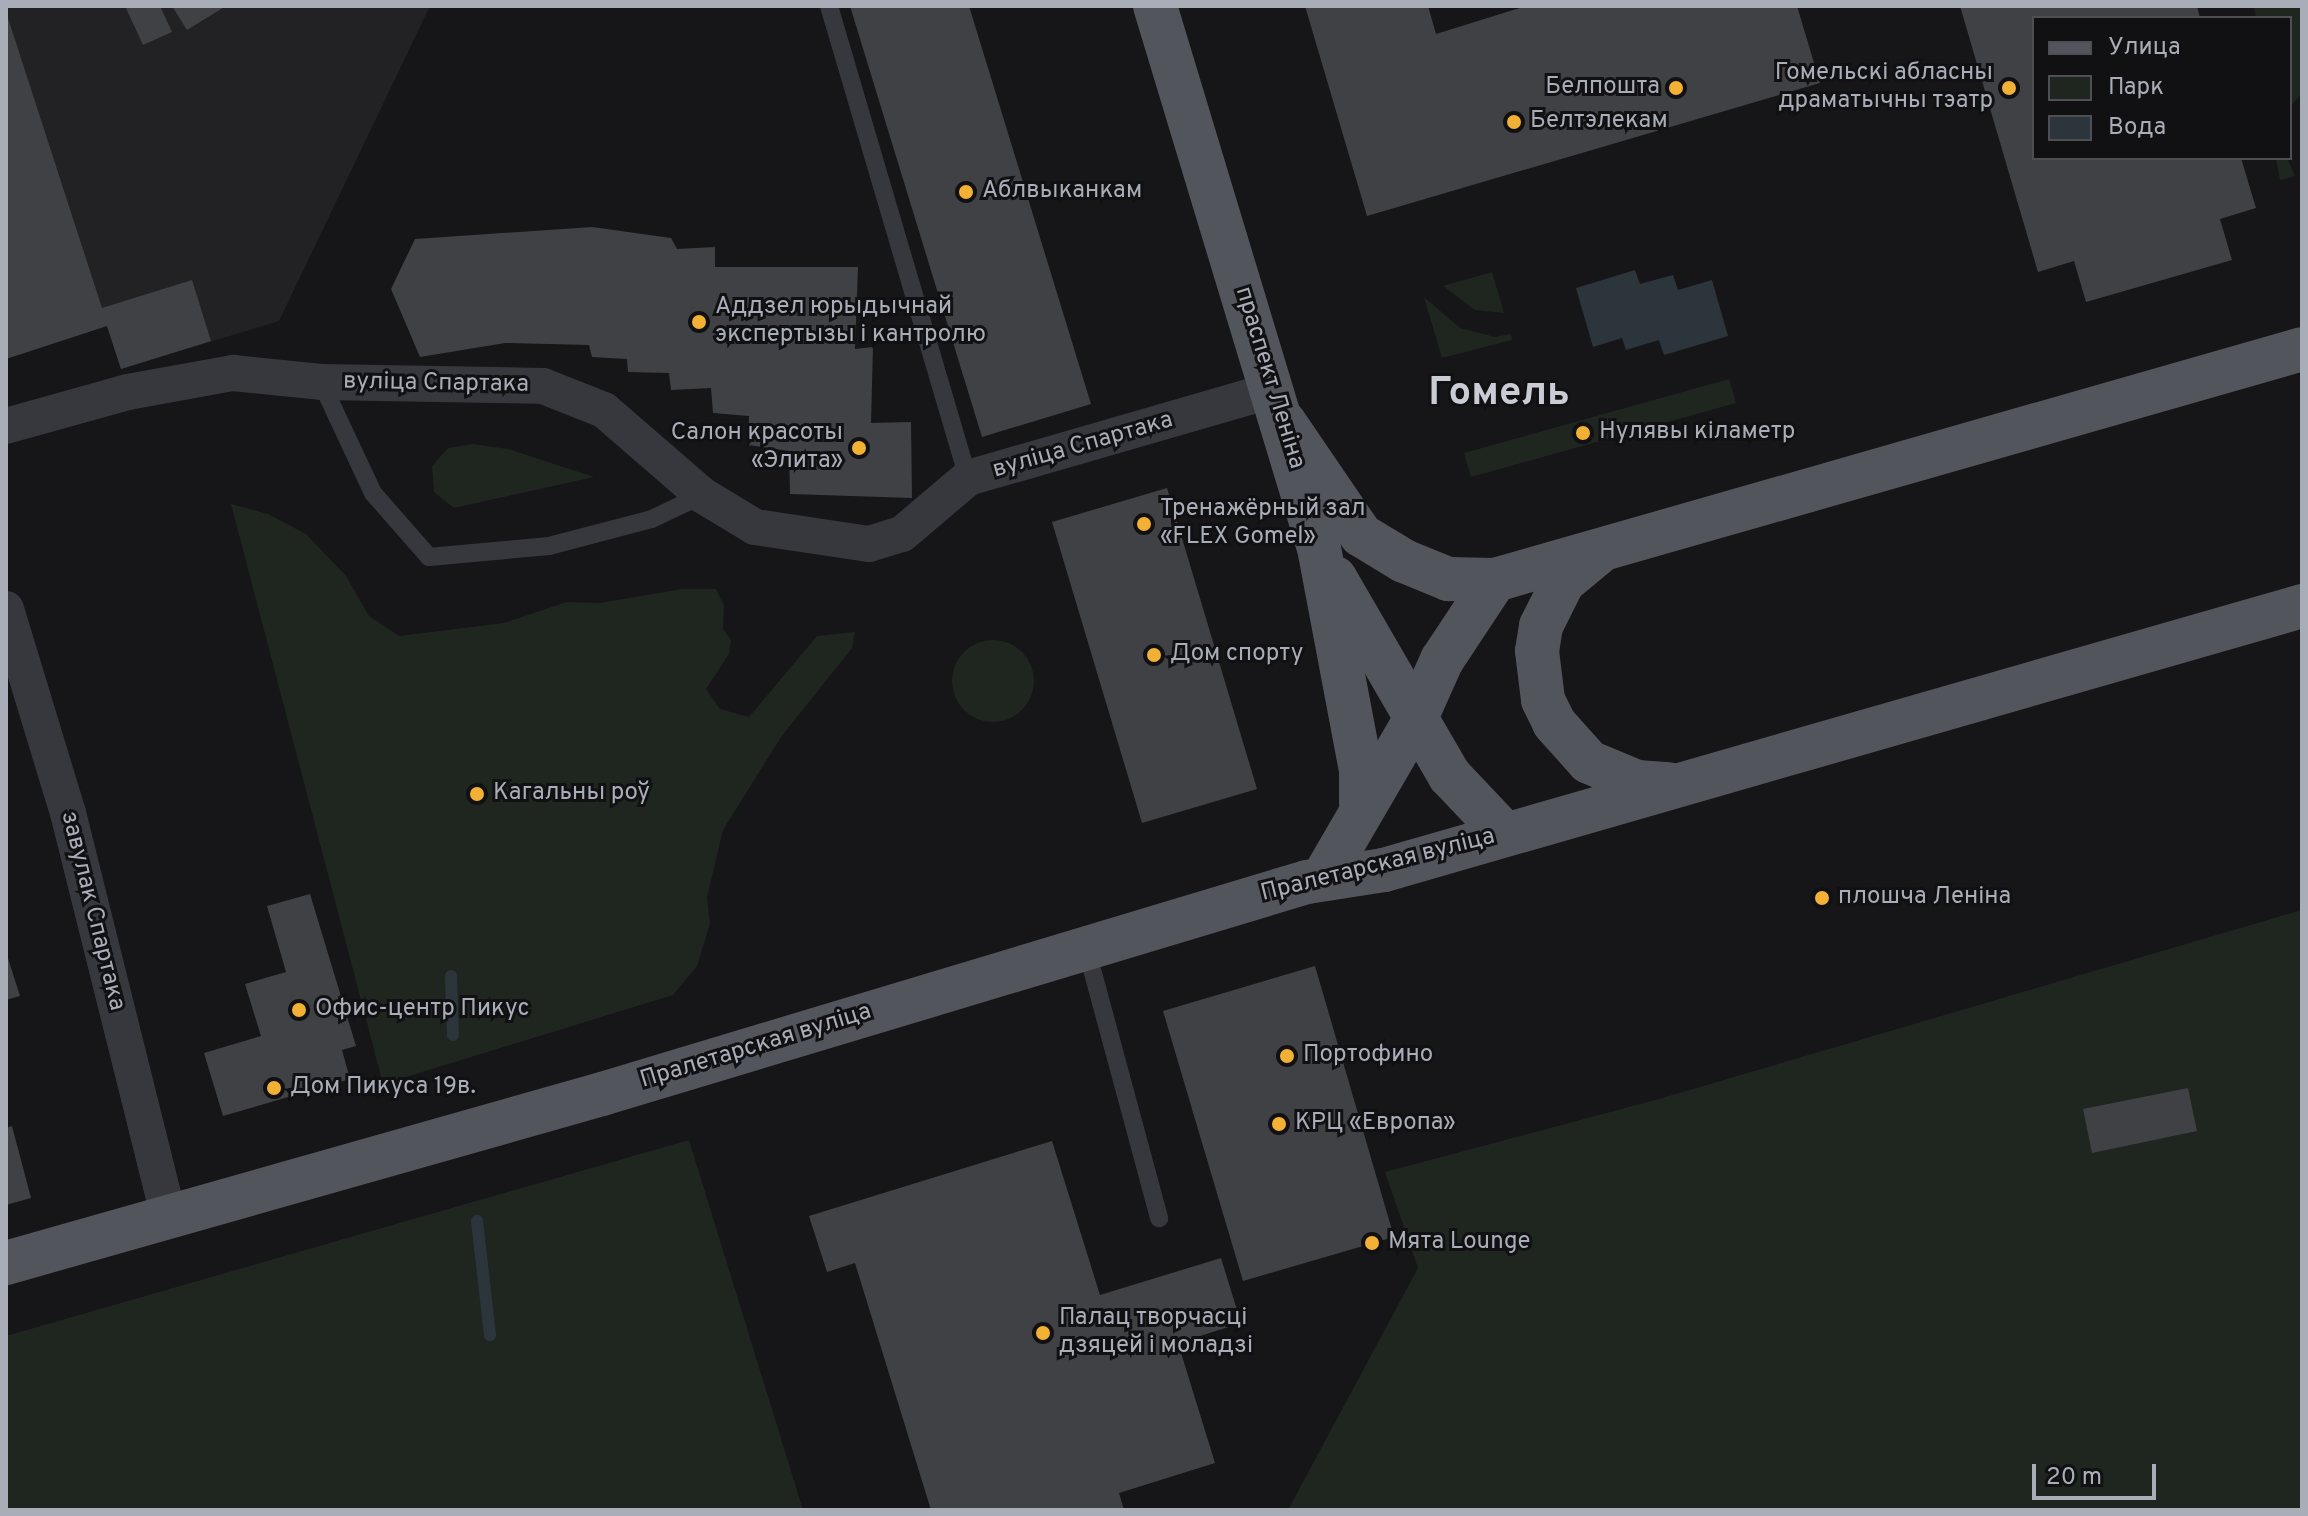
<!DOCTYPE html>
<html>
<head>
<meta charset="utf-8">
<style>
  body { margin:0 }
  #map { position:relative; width:2308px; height:1516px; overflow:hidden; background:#161618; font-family:Overpass,sans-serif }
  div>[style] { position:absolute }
  .built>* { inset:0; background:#222225 }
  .green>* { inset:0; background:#1e261f }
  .round { border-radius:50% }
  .water>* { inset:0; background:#2c353c }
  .stream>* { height:12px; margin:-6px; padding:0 6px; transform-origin:6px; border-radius:6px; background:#2c353c }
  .building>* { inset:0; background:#404145 }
  .lane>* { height:18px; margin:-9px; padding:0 9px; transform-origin:9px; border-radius:9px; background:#37383d }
  .street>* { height:36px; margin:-18px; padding:0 18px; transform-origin:18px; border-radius:18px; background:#37383d }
  .primary>* { height:44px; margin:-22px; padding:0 22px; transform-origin:22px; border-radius:22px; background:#53555c }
  .dots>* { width:22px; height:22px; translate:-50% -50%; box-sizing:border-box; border:4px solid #111113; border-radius:50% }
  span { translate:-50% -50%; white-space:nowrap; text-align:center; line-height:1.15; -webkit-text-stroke:6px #111113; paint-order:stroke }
  .poi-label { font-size:24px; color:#a8adb8 }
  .right { translate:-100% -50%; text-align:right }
  .left { translate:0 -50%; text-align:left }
  .street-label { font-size:24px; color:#a8adb8 }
  .town-label { font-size:40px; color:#c9ccd4; font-weight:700 }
  .frame { position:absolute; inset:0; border:8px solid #a8adb8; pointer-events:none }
  .legend { position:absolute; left:2032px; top:16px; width:260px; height:144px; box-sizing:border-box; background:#111113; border:2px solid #4d4f55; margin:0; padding:10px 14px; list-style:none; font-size:24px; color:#a8adb8 }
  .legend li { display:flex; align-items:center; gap:16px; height:40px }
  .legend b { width:40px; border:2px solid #4d4f55 }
  .scale { position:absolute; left:2032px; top:1464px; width:124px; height:36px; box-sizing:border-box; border:4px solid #a8adb8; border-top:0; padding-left:10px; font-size:24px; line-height:28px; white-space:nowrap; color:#a8adb8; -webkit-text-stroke:6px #111113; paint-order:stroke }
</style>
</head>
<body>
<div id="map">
  <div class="built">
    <div style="clip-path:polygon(6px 6px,430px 6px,279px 321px,121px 369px,107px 326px,6px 359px)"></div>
  </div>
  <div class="green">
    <div style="clip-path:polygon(2254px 6px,2302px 6px,2302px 93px,2290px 107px,2290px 18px,2256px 18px)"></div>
    <div style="clip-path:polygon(2276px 158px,2287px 158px,2295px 176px,2280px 180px)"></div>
    <div style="clip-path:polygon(1492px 272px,1504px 313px,1475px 310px,1443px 286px)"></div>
    <div style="clip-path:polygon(1424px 297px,1460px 328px,1495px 337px,1511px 334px,1512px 340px,1442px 358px)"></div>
    <div style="clip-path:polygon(1729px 379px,1736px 403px,1471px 477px,1464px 453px)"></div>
    <div style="clip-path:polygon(473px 444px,508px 449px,594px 477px,454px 508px,434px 492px,432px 466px,448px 448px)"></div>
    <div style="clip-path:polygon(231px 504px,268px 514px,306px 534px,346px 576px,369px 616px,399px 636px,504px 623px,567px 602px,600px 603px,682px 589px,716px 589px,724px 606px,723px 629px,731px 640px,729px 654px,706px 689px,720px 709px,749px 717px,817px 636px,855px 632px,852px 648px,781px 737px,723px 830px,707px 897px,710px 924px,697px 966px,673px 995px,383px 1084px)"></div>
    <div class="round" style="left:952px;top:640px;width:82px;height:82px"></div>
    <div style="clip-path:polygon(2302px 910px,2302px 1510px,1288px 1510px,1418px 1268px,1385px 1172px,1659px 1099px)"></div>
    <div style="clip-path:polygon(689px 1140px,803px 1510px,6px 1510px,6px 1336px)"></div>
  </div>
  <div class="water">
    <div style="clip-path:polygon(1635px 270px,1640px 284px,1673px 275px,1678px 290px,1712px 280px,1728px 336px,1664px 355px,1659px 340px,1626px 350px,1622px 338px,1593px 347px,1576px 288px)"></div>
  </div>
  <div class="stream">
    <div style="left:451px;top:976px;width:59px;rotate:88.1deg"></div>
    <div style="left:477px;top:1221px;width:115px;rotate:83.5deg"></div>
  </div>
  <div class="building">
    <div style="clip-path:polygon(125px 6px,160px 6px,172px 32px,143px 45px)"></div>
    <div style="clip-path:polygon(172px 6px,226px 6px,187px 30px)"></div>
    <div style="clip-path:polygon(850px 6px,969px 6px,1091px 404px,982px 437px)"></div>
    <div style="clip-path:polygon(1305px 6px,1428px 6px,1436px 34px,1526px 6px,1797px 6px,1820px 83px,1367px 216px)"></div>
    <div style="clip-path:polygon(1960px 6px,2197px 6px,2200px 18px,2034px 18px,2034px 158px,2241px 158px,2256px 208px,2220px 219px,2232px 260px,2086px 302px,2074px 261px,2038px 272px)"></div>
    <div style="clip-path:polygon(6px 12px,102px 308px,192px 280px,211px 341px,121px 369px,107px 326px,6px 359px)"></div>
    <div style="clip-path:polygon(592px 227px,671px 238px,677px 249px,715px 247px,715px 267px,858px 267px,855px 349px,873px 347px,871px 423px,911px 422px,912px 498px,790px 494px,789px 451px,748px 445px,749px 416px,713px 413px,711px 388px,671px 390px,669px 373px,628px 372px,627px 359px,592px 357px,589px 345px,505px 343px,420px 357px,391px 289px,415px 239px)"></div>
    <div style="clip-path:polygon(1167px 488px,1257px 789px,1142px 823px,1052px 522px)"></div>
    <div style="clip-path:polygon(310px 894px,356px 1046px,342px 1050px,350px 1079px,223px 1116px,204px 1053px,261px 1036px,245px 984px,286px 972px,267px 906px)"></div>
    <div style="clip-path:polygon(6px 952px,20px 996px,6px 1000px)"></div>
    <div style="clip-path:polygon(1315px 966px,1394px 1237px,1243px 1281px,1163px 1011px)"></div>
    <div style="clip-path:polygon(2188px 1088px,2197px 1131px,2092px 1153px,2083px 1109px)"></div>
    <div style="clip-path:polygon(12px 1126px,31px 1198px,6px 1205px,6px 1128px)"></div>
    <div style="clip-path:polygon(1052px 1141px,1100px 1295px,1221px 1258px,1241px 1323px,1178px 1343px,1215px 1463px,1119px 1493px,1124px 1510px,931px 1510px,855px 1263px,827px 1272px,809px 1216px)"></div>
  </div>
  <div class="lane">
    <div style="left:829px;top:6px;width:492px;rotate:73.6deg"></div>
    <div style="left:321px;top:382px;width:123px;rotate:64.9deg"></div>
    <div style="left:373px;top:493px;width:85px;rotate:48.8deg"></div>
    <div style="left:429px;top:557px;width:121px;rotate:-5.2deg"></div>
    <div style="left:549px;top:546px;width:106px;rotate:-14.7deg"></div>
    <div style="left:652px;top:519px;width:55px;rotate:-25.6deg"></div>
    <div style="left:1086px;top:947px;width:281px;rotate:74.9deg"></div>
  </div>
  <div class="street">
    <div style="left:6px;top:426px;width:127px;rotate:-15.6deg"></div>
    <div style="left:128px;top:392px;width:107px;rotate:-10.3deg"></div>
    <div style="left:233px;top:373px;width:88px;rotate:5.8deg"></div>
    <div style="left:321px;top:382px;width:222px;rotate:1deg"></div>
    <div style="left:543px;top:386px;width:66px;rotate:21.5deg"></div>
    <div style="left:604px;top:410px;width:130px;rotate:40.9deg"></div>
    <div style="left:702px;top:495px;width:62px;rotate:31.1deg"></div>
    <div style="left:755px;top:527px;width:115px;rotate:8.5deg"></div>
    <div style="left:869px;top:544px;width:34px;rotate:-17deg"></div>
    <div style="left:902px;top:534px;width:87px;rotate:-40.3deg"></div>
    <div style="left:968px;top:478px;width:316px;rotate:-16.1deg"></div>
    <div style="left:6px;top:609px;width:213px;rotate:73.1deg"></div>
    <div style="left:68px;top:813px;width:414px;rotate:76deg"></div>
  </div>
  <div class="primary">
    <div style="left:1155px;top:6px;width:566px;rotate:73.17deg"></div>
    <div style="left:1319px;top:548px;width:227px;rotate:79.3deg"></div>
    <div style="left:1361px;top:771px;width:33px;rotate:90deg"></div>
    <div style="left:1284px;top:422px;width:137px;rotate:55.7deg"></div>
    <div style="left:1361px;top:535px;width:50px;rotate:31.2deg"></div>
    <div style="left:1404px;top:561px;width:48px;rotate:22.2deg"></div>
    <div style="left:1448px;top:579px;width:47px;rotate:1.2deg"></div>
    <div style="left:1495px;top:580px;width:839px;rotate:-15.97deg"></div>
    <div style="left:1598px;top:553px;width:45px;rotate:140.4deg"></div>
    <div style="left:1563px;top:582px;width:49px;rotate:116.6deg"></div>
    <div style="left:1541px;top:626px;width:25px;rotate:99deg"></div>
    <div style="left:1537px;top:651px;width:49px;rotate:83deg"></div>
    <div style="left:1543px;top:700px;width:25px;rotate:64deg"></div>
    <div style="left:1554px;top:723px;width:52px;rotate:48.1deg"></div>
    <div style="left:1589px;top:762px;width:52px;rotate:22.6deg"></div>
    <div style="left:1637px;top:782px;width:31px;rotate:4deg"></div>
    <div style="left:1335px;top:578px;width:229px;rotate:59.9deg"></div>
    <div style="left:1450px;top:776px;width:80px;rotate:46.5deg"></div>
    <div style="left:1323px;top:878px;width:185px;rotate:-59.8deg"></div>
    <div style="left:1416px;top:718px;width:64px;rotate:-65.9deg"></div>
    <div style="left:1442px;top:660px;width:96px;rotate:-56.5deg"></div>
    <div style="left:6px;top:1263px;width:619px;rotate:-15.83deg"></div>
    <div style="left:602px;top:1094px;width:736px;rotate:-16.74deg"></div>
    <div style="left:1307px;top:882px;width:78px;rotate:-8.9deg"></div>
    <div style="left:1384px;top:870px;width:955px;rotate:-16.04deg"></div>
  </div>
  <div class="dots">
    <div style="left:1676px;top:88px;background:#f2b134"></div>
    <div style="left:2009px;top:88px;background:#f2b134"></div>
    <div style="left:1514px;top:122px;background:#f2b134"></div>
    <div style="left:966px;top:192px;background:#f2b134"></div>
    <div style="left:699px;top:322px;background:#f2b134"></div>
    <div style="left:1583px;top:433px;background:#f2b134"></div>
    <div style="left:859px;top:448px;background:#f2b134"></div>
    <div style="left:1144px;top:524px;background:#f2b134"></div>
    <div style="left:1154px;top:655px;background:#f2b134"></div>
    <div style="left:477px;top:794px;background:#f2b134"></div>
    <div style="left:1822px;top:898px;background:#f2b134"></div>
    <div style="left:299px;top:1010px;background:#f2b134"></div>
    <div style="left:1287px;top:1056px;background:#f2b134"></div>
    <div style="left:274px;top:1088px;background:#f2b134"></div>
    <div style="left:1279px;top:1124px;background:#f2b134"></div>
    <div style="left:1372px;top:1243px;background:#f2b134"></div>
    <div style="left:1043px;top:1333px;background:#f2b134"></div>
  </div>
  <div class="poi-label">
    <span class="right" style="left:1993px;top:88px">Гомельскі абласны<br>драматычны тэатр</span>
    <span class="right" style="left:1660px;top:88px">Белпошта</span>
    <span class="left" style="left:1530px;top:122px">Белтэлекам</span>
    <span class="left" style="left:982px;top:192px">Аблвыканкам</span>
    <span class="left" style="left:715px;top:322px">Аддзел юрыдычнай<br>экспертызы і кантролю</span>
    <span class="left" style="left:1599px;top:433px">Нулявы кіламетр</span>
    <span class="right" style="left:843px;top:448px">Салон красоты<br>«Элита»</span>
    <span class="left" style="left:1160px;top:524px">Тренажёрный зал<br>«FLEX Gomel»</span>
    <span class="left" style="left:1170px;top:655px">Дом спорту</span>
    <span class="left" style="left:493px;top:794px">Кагальны роў</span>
    <span class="left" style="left:1838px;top:898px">плошча Леніна</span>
    <span class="left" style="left:315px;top:1010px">Офис-центр Пикус</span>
    <span class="left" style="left:1303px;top:1056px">Портофино</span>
    <span class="left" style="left:290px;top:1088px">Дом Пикуса 19в.</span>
    <span class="left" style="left:1295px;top:1124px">КРЦ «Европа»</span>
    <span class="left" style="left:1388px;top:1243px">Мята Lounge</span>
    <span class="left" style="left:1059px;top:1333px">Палац творчасці<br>дзяцей і моладзі</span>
  </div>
  <div class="street-label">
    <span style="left:1269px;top:378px;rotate:73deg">праспект Леніна</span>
    <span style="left:436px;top:384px;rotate:1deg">вуліца Спартака</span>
    <span style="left:1083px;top:446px;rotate:-16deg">вуліца Спартака</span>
    <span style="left:1378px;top:866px;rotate:-14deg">Пралетарская вуліца</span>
    <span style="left:92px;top:911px;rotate:76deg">завулак Спартака</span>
    <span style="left:756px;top:1047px;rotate:-17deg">Пралетарская вуліца</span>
  </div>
  <div class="town-label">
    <span style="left:1499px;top:394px">Гомель</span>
  </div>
  <div class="frame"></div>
  <ul class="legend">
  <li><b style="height:10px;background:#53555c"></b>Улица</li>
  <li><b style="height:22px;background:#1e261f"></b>Парк</li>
  <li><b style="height:22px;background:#2c353c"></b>Вода</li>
  </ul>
  <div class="scale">20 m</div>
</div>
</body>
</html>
